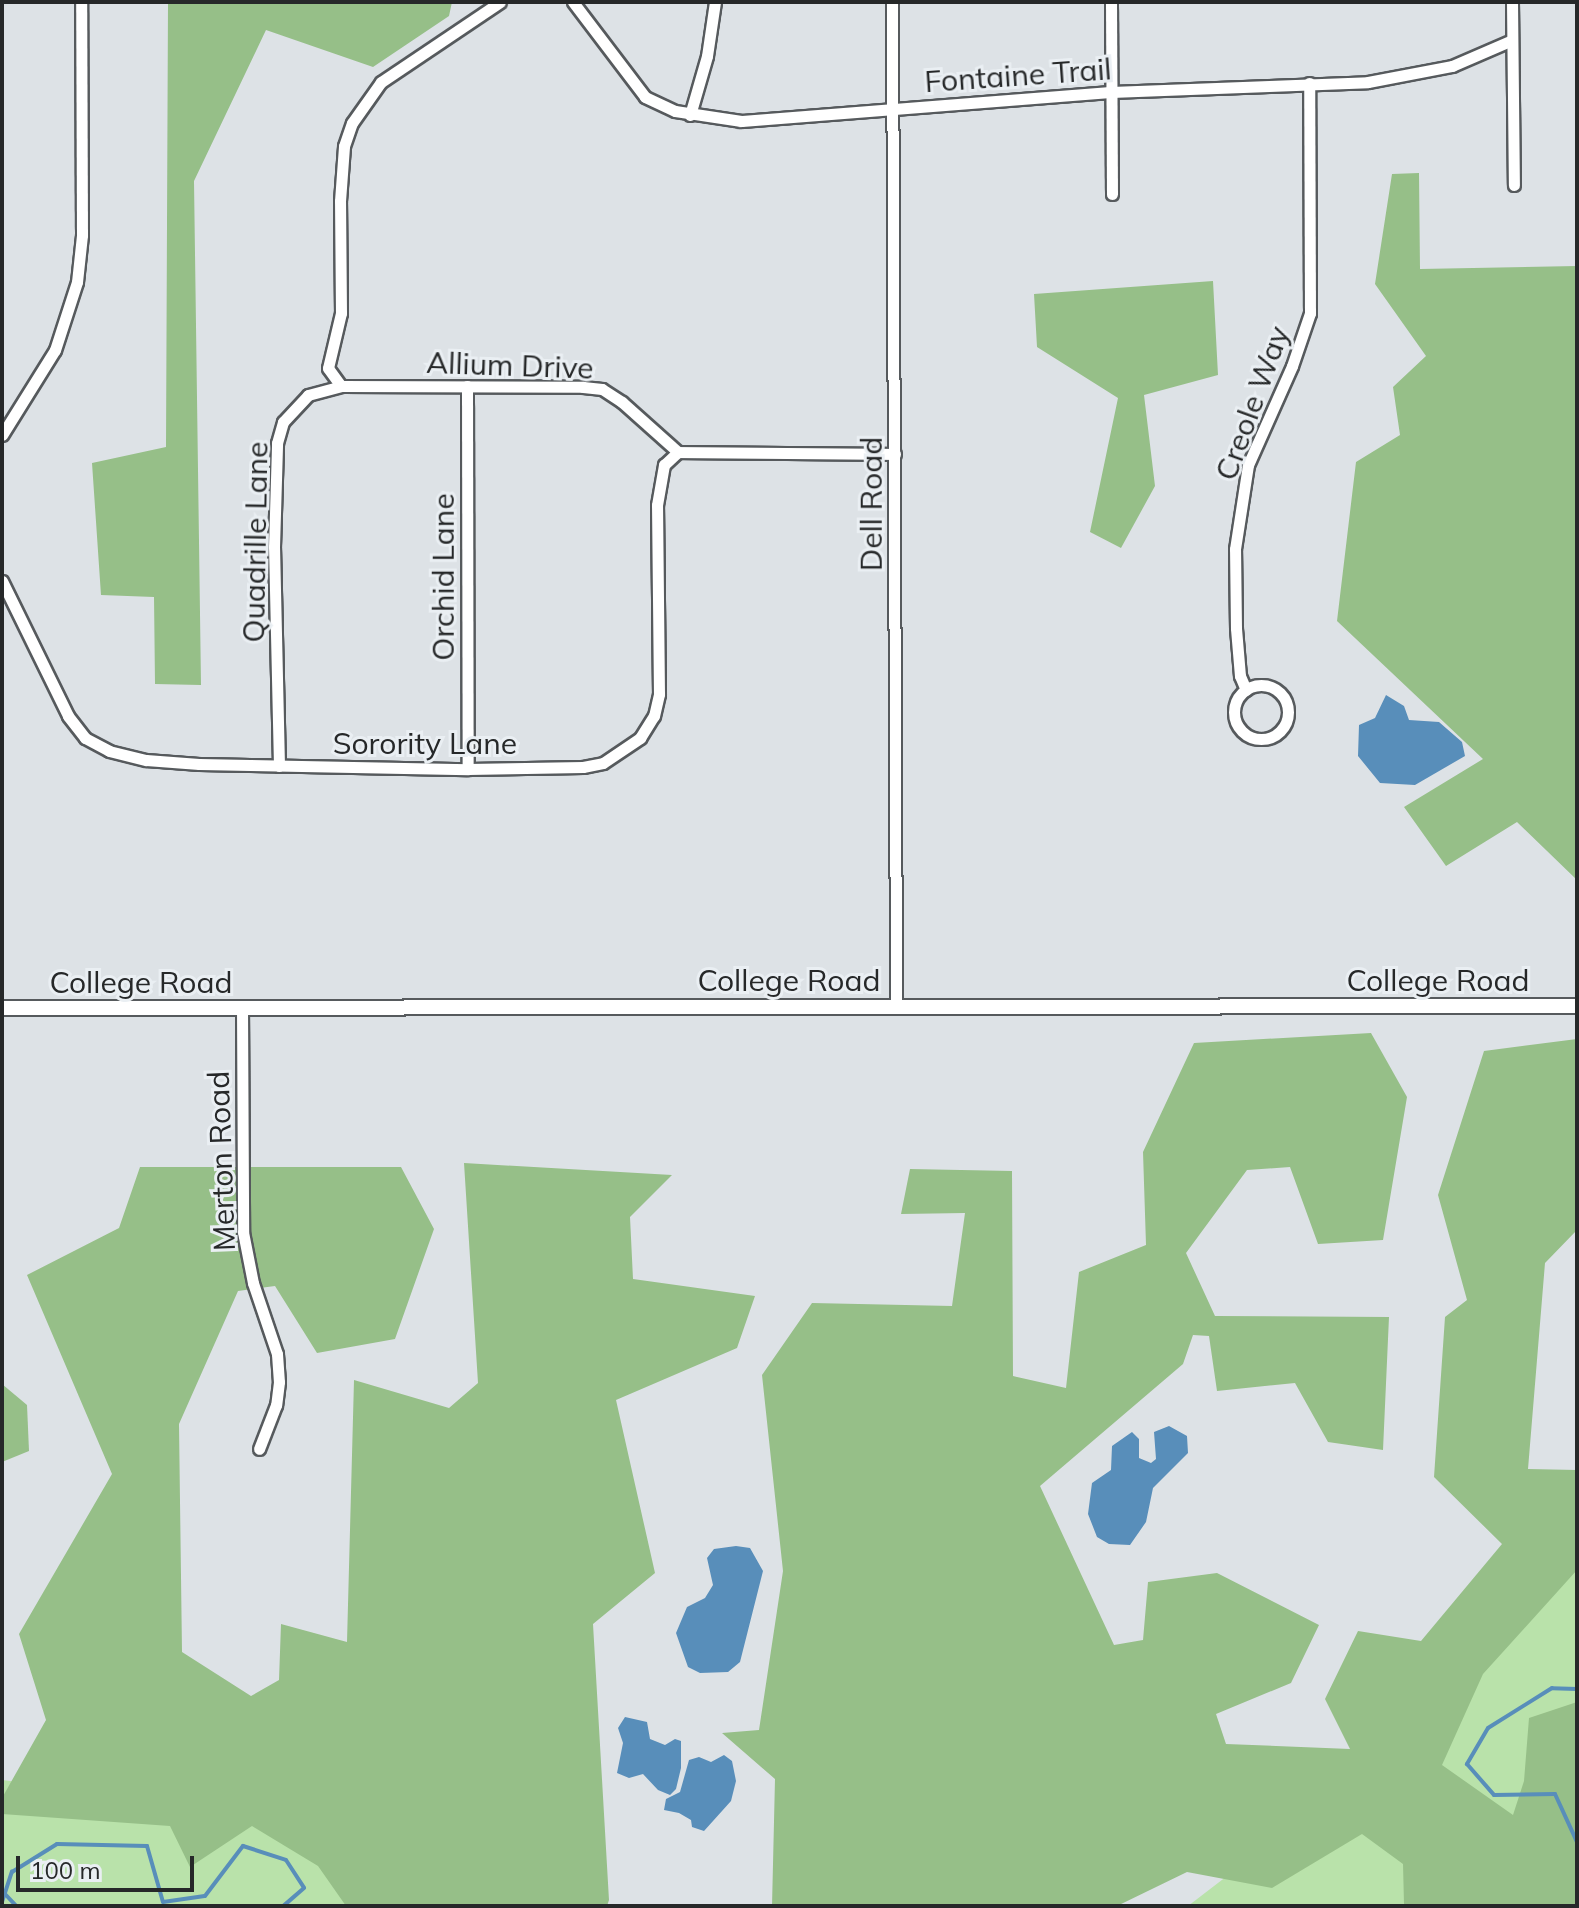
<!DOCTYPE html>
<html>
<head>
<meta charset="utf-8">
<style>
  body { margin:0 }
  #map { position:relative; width:1579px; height:1908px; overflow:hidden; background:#dde2e6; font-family:Mulish,sans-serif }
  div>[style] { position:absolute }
  .green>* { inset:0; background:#b9e2aa }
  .forest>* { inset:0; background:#96bf88 }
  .water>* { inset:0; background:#588eba }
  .stream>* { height:4px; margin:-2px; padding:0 2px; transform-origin:2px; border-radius:2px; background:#588eba }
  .roads { filter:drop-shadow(2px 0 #565a5d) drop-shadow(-2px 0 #565a5d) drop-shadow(0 2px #565a5d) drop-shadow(0 -2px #565a5d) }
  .minor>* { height:11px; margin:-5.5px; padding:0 5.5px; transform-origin:5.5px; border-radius:5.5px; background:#fff }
  .minor>.ring { margin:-5.5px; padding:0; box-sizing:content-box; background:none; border:11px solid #fff; border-radius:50% }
  .tertiary>* { height:14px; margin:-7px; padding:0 7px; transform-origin:7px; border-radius:7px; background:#fff }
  span { translate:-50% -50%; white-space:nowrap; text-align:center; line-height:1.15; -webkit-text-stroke:6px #eaeff3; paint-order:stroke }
  .street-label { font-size:30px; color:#262829 }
  .frame { position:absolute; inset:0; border:4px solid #262829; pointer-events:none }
  .scale { position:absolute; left:16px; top:1856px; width:178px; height:36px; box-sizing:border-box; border:4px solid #262829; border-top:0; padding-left:10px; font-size:24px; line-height:28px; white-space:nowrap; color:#262829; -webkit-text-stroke:6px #eaeff3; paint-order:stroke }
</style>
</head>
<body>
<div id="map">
  <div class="green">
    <div style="clip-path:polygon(1577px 1539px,1577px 1906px,1188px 1906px,1415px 1732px)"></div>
    <div style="clip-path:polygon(2px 1780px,262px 1812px,445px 1906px,2px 1906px)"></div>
  </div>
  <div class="forest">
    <div style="clip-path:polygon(168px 2px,452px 2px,449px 16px,373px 67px,266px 30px,194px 181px,201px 685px,155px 684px,154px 597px,101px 595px,92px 463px,166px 447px)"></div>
    <div style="clip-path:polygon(1419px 173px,1420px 269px,1577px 266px,1577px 880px,1517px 822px,1446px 866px,1404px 807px,1483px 759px,1337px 621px,1356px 462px,1400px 435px,1393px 387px,1426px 356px,1375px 284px,1392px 174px)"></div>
    <div style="clip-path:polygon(1213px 281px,1218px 375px,1144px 395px,1155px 486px,1121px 548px,1090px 532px,1118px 398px,1037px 347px,1034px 294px)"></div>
    <div style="clip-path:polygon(1371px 1033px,1407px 1097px,1383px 1240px,1318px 1244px,1290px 1167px,1247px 1170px,1186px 1253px,1215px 1316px,1389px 1317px,1383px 1450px,1328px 1442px,1295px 1383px,1217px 1391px,1209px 1336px,1193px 1335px,1183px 1364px,1040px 1486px,1114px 1645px,1143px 1640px,1148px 1582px,1217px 1573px,1319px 1625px,1291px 1683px,1216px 1714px,1226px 1744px,1350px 1749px,1325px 1699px,1358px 1631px,1421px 1641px,1502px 1544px,1434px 1477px,1445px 1317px,1467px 1300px,1438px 1195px,1484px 1051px,1577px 1039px,1577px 1230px,1545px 1263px,1528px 1469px,1577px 1470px,1577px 1570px,1483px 1674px,1442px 1765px,1513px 1815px,1524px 1781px,1529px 1718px,1577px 1702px,1577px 1906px,1397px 1906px,1404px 1904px,1403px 1864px,1362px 1834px,1272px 1888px,1187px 1872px,1117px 1906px,772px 1906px,775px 1779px,722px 1733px,759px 1730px,783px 1571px,762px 1375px,812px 1303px,952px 1306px,965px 1213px,901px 1214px,910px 1169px,1012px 1171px,1013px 1376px,1066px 1388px,1079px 1272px,1146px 1245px,1143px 1152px,1194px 1043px)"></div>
    <div style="clip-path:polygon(464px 1163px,672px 1175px,630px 1217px,633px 1279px,755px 1296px,737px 1348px,616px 1400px,655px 1573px,593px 1624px,609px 1900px,607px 1906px,346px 1906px,318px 1866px,252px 1826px,190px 1867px,170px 1826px,2px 1814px,2px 1798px,46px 1720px,19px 1634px,112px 1474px,27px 1275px,119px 1228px,140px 1167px,401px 1167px,434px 1229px,395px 1339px,317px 1353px,275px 1286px,238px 1291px,179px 1424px,182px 1652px,251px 1696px,279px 1680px,281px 1624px,347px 1642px,354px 1380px,449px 1408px,478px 1383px)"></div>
    <div style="clip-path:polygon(2px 1384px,27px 1405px,29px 1451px,2px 1462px)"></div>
  </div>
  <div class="water">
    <div style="clip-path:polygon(1386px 695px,1404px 706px,1409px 720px,1439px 722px,1462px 742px,1465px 756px,1415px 785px,1380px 783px,1358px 756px,1359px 725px,1375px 718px)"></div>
    <div style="clip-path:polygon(1169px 1426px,1187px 1436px,1188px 1453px,1153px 1488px,1146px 1522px,1130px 1545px,1109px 1544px,1097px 1537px,1088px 1514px,1092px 1483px,1111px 1470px,1112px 1446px,1132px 1432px,1139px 1439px,1139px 1458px,1151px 1463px,1156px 1459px,1154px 1432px)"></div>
    <div style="clip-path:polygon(736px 1546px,750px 1548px,763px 1571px,740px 1662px,728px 1672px,700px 1673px,688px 1667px,676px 1633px,687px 1607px,705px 1598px,713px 1585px,707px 1558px,714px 1549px)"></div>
    <div style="clip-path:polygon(625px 1717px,647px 1722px,650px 1739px,665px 1745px,675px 1739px,681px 1741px,681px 1768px,676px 1789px,670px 1795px,658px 1790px,643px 1774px,629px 1778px,617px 1773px,623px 1743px,618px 1728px)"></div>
    <div style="clip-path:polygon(724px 1755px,732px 1761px,736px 1781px,731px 1801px,704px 1831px,692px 1827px,691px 1820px,679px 1813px,664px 1810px,666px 1799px,680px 1792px,689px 1760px,699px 1757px,711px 1762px)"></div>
  </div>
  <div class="stream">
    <div style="left:1577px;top:1689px;width:25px;rotate:-178deg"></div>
    <div style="left:1552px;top:1688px;width:75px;rotate:148deg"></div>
    <div style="left:1488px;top:1728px;width:42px;rotate:120.3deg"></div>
    <div style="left:1467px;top:1764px;width:41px;rotate:48.9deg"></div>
    <div style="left:1494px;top:1795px;width:61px;rotate:-0.9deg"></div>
    <div style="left:1555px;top:1794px;width:53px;rotate:65.4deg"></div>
    <div style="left:5px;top:1894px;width:16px;rotate:47deg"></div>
    <div style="left:2px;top:1902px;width:32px;rotate:-72deg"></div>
    <div style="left:12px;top:1872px;width:53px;rotate:-31.9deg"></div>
    <div style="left:57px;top:1844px;width:90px;rotate:1.3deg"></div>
    <div style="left:147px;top:1846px;width:58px;rotate:74.1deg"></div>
    <div style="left:163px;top:1902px;width:42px;rotate:-8.1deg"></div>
    <div style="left:205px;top:1896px;width:63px;rotate:-52.8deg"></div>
    <div style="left:243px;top:1846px;width:45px;rotate:18deg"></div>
    <div style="left:286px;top:1860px;width:33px;rotate:57deg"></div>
    <div style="left:304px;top:1888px;width:28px;rotate:139deg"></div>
  </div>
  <div class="roads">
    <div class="minor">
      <div style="left:573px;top:2px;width:119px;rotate:52.8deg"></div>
      <div style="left:645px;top:97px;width:33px;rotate:25deg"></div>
      <div style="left:675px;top:111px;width:67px;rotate:8.6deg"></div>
      <div style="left:741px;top:121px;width:371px;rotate:-4.5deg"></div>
      <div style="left:1111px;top:92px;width:257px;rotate:-2.2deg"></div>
      <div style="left:1368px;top:82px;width:86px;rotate:-10.8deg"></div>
      <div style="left:1452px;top:66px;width:65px;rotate:-23.4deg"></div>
      <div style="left:892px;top:2px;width:1003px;rotate:89.77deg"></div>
      <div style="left:1111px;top:2px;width:192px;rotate:89.7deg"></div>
      <div style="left:1512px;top:2px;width:183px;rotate:89.4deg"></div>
      <div style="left:690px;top:115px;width:61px;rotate:-73.9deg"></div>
      <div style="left:707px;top:56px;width:55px;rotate:-81.6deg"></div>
      <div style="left:341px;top:386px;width:22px;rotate:-126deg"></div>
      <div style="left:328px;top:368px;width:57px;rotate:-76.7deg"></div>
      <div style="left:341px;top:313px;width:112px;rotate:-90.5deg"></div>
      <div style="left:340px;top:201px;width:55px;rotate:-85.8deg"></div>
      <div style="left:344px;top:146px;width:24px;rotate:-71deg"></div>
      <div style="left:352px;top:123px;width:50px;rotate:-54.7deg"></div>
      <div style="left:381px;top:82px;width:143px;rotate:-33.9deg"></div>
      <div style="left:467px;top:386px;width:383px;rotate:89.9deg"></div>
      <div style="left:2px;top:435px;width:100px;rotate:-58.1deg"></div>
      <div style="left:55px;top:350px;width:71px;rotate:-72.1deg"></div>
      <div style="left:77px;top:282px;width:47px;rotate:-83.9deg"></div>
      <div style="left:82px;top:235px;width:233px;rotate:-90.2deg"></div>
      <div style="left:2px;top:581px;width:150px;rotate:63.9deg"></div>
      <div style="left:68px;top:716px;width:28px;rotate:52deg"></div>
      <div style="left:85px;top:738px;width:27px;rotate:28deg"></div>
      <div style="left:109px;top:751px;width:38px;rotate:14deg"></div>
      <div style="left:146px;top:760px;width:53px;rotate:4.3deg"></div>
      <div style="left:199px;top:764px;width:269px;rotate:1.1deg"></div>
      <div style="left:468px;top:769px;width:115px;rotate:-1deg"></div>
      <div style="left:583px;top:767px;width:20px;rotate:-11deg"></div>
      <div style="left:603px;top:763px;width:45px;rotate:-34deg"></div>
      <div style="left:640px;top:738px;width:26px;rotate:-58deg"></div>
      <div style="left:654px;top:716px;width:23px;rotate:-77deg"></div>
      <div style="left:659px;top:694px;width:189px;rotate:-90.6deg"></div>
      <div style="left:657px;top:505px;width:41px;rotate:-80.1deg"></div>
      <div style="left:664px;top:465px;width:19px;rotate:-43deg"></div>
      <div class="ring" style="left:1234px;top:685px;width:43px;height:43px"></div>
      <div style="left:1246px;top:690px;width:15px;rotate:-113deg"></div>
      <div style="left:1240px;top:676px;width:48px;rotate:-94.8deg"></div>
      <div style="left:1236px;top:628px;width:79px;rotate:-90.7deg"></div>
      <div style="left:1235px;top:549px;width:85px;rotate:-81.2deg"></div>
      <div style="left:1248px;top:465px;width:108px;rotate:-66deg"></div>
      <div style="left:1292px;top:366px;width:56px;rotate:-71.2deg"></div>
      <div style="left:1310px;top:313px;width:230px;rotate:-90.2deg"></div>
      <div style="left:279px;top:766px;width:219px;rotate:-91.3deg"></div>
      <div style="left:274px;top:547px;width:104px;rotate:-88.3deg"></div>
      <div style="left:277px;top:443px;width:22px;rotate:-74deg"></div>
      <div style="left:283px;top:422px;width:37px;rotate:-47deg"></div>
      <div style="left:308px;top:395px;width:34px;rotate:-15deg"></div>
      <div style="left:341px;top:386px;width:242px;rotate:0.2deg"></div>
      <div style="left:583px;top:387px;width:19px;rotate:6deg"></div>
      <div style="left:602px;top:389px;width:24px;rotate:33deg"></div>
      <div style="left:622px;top:402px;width:75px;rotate:41.8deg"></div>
      <div style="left:678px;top:452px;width:217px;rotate:0.5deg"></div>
      <div style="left:242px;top:1008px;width:224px;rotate:89.7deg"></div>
      <div style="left:243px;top:1232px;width:52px;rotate:78.9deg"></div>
      <div style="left:253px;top:1283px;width:75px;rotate:71.3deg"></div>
      <div style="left:277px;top:1354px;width:28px;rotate:86deg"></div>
      <div style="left:279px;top:1382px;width:23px;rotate:97deg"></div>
      <div style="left:276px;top:1405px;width:47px;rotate:111.1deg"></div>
    </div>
    <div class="tertiary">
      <div style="left:2px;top:1008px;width:1575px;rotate:-0.07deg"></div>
    </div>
  </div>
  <div class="street-label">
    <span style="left:1018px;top:75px;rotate:-4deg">Fontaine Trail</span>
    <span style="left:510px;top:365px;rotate:2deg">Allium Drive</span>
    <span style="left:1252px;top:403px;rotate:-70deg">Creole Way</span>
    <span style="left:871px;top:504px;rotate:-90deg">Dell Road</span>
    <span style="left:255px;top:542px;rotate:-89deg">Quadrille Lane</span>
    <span style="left:443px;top:577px;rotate:-90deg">Orchid Lane</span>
    <span style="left:425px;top:743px">Sorority Lane</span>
    <span style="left:789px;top:980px">College Road</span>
    <span style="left:1438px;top:980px">College Road</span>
    <span style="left:141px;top:982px">College Road</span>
    <span style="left:221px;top:1161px;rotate:-92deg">Merton Road</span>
  </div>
  <div class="frame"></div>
  <div class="scale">100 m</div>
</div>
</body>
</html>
